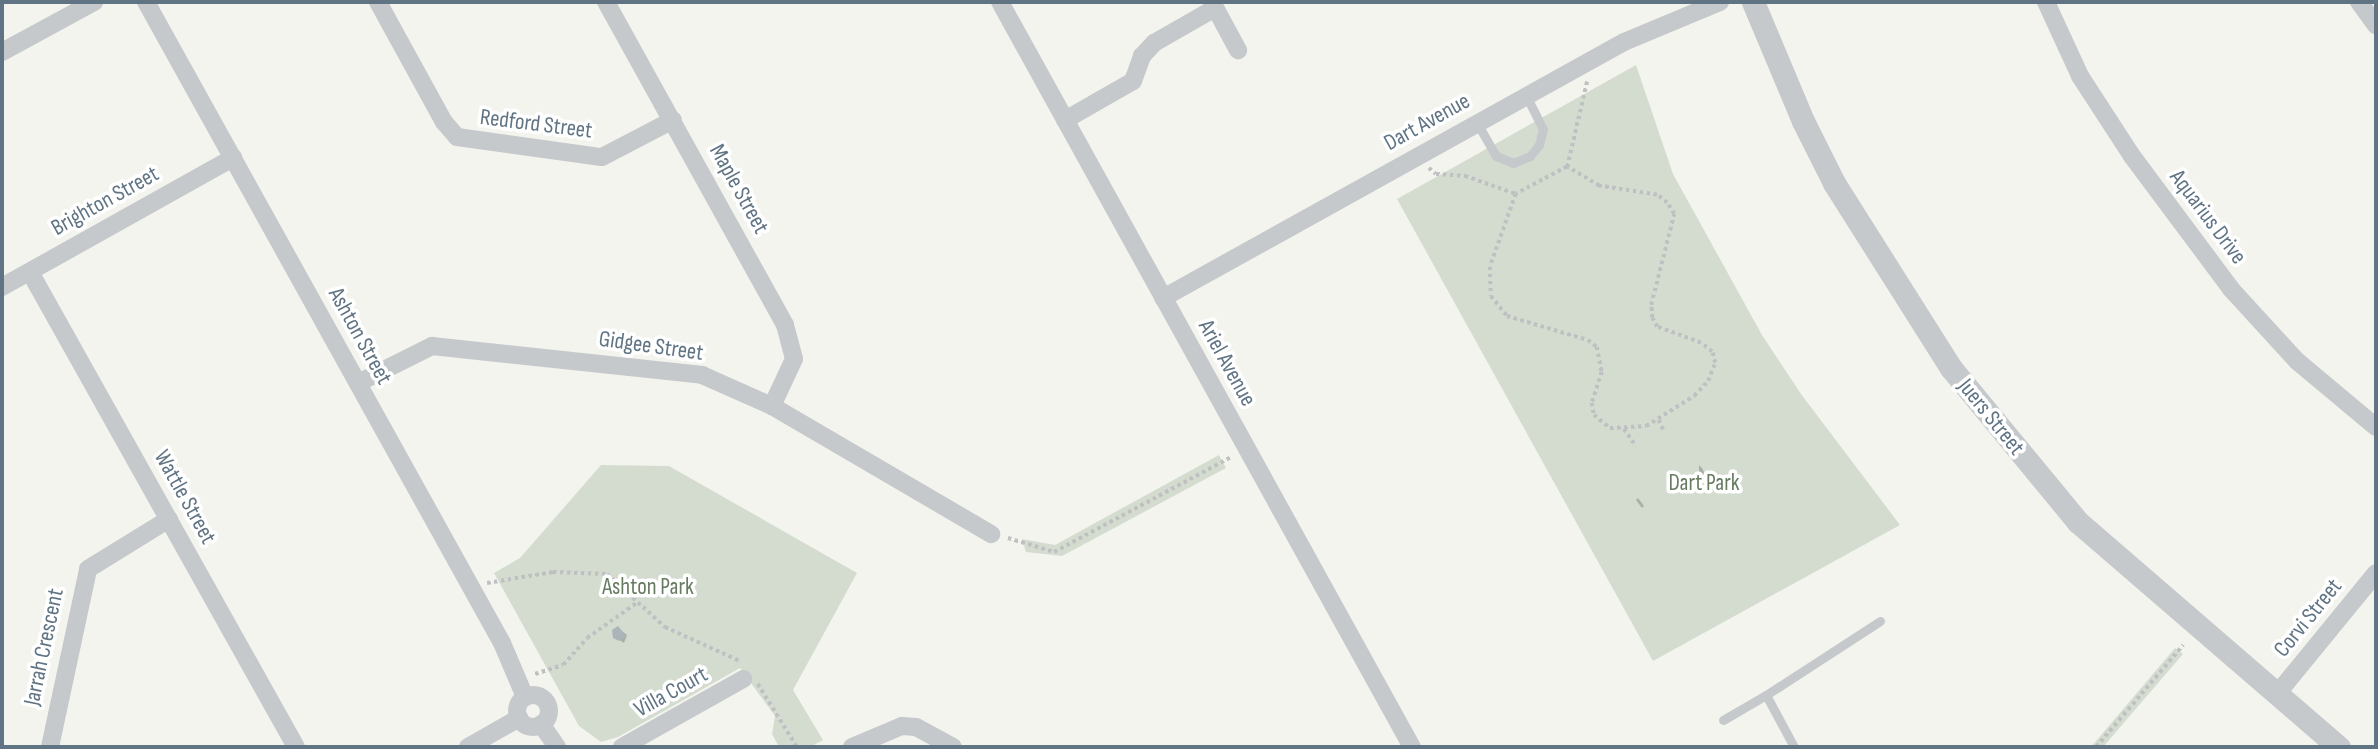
<!DOCTYPE html>
<html>
<head>
<meta charset="utf-8">
<style>
  body { margin:0 }
  #map { position:relative; width:2378px; height:749px; overflow:hidden; background:#f4f4ef; font-family:"Sofia Sans Condensed",sans-serif }
  div>[style] { position:absolute }
  .green>* { inset:0; background:#d4dcd0 }
  .shadow>* { inset:0; background:#0003 }
  .building>* { inset:0; background:#abb4b9 }
  .path>* { height:3.5px; margin-top:-1.75px; transform-origin:0; background:repeating-linear-gradient(90deg,#bec0c2 0 3.5px,transparent 0 7px) }
  .service>* { height:9px; margin:-4.5px; padding:0 4.5px; transform-origin:4.5px; border-radius:4.5px; background:#c6c9cc }
  .minor>* { height:18px; margin:-9px; padding:0 9px; transform-origin:9px; border-radius:9px; background:#c6c9cc }
  .minor>.ring { margin:-9px; padding:0; box-sizing:content-box; background:none; border:18px solid #c6c9cc; border-radius:50% }
  .tertiary>* { height:23px; margin:-11.5px; padding:0 11.5px; transform-origin:11.5px; border-radius:11.5px; background:#c6c9cc }
  span { translate:-50% -50%; white-space:nowrap; text-align:center; line-height:1.15; -webkit-text-stroke:7px #fff; paint-order:stroke }
  .street-label { font-size:23px; color:#607484 }
  .park-label { font-size:23px; color:#657a5f }
  .frame { position:absolute; inset:0; border:4px solid #607484; pointer-events:none }
</style>
</head>
<body>
<div id="map">
  <div class="green">
    <div style="clip-path:polygon(1636px 65px,1673px 174px,1762px 335px,1801px 394px,1900px 525px,1653px 661px,1397px 199px)"></div>
    <div style="clip-path:polygon(1219px 455px,1226px 468px,1062px 556px,1026px 552px,1022px 539px,1055px 545px)"></div>
    <div style="clip-path:polygon(601px 465px,669px 466px,857px 573px,793px 690px,823px 740px,810px 747px,779px 747px,772px 734px,775px 716px,740px 668px,618px 737px,601px 742px,579px 726px,494px 573px,520px 558px)"></div>
    <div style="clip-path:polygon(2175px 648px,2183px 654px,2103px 747px,2091px 747px)"></div>
  </div>
  <div class="shadow">
    <div style="clip-path:polygon(1699px 465px,1702px 468px,1705px 474px,1699px 472px)"></div>
    <div style="clip-path:polygon(1638px 498px,1644px 506px,1642px 508px,1636px 500px)"></div>
    <div style="clip-path:polygon(618px 628px,627px 635px,624px 643px,615px 637px)"></div>
  </div>
  <div class="building">
    <div style="clip-path:polygon(618px 626px,626px 636px,619px 641px,613px 638px,612px 630px)"></div>
  </div>
  <div class="path">
    <div style="left:1567px;top:167px;width:58px;rotate:152.1deg"></div>
    <div style="left:1516px;top:194px;width:77px;rotate:109.6deg"></div>
    <div style="left:1490px;top:267px;width:29px;rotate:88deg"></div>
    <div style="left:1491px;top:296px;width:26px;rotate:51deg"></div>
    <div style="left:1507px;top:316px;width:84px;rotate:16.5deg"></div>
    <div style="left:1588px;top:340px;width:11px;rotate:38deg"></div>
    <div style="left:1597px;top:347px;width:25px;rotate:79deg"></div>
    <div style="left:1602px;top:372px;width:33px;rotate:108deg"></div>
    <div style="left:1592px;top:403px;width:12px;rotate:81deg"></div>
    <div style="left:1594px;top:415px;width:21px;rotate:39deg"></div>
    <div style="left:1610px;top:428px;width:36px;rotate:-3deg"></div>
    <div style="left:1646px;top:426px;width:57px;rotate:-32deg"></div>
    <div style="left:1694px;top:396px;width:21px;rotate:-47deg"></div>
    <div style="left:1708px;top:381px;width:19px;rotate:-69deg"></div>
    <div style="left:1715px;top:363px;width:11px;rotate:-105deg"></div>
    <div style="left:1712px;top:352px;width:14px;rotate:-141deg"></div>
    <div style="left:1701px;top:343px;width:47px;rotate:-160deg"></div>
    <div style="left:1657px;top:327px;width:10px;rotate:-119deg"></div>
    <div style="left:1652px;top:318px;width:13px;rotate:-94deg"></div>
    <div style="left:1651px;top:305px;width:94px;rotate:-75.8deg"></div>
    <div style="left:1674px;top:214px;width:13px;rotate:-122deg"></div>
    <div style="left:1667px;top:203px;width:13px;rotate:-141deg"></div>
    <div style="left:1657px;top:195px;width:59px;rotate:-171.2deg"></div>
    <div style="left:1599px;top:186px;width:37px;rotate:-149deg"></div>
    <div style="left:1567px;top:167px;width:88px;rotate:-76.9deg"></div>
    <div style="left:1429px;top:168px;width:9px;rotate:41deg"></div>
    <div style="left:1436px;top:174px;width:29px;rotate:4deg"></div>
    <div style="left:1465px;top:176px;width:54px;rotate:19.4deg"></div>
    <div style="left:1659px;top:420px;width:13px;rotate:67deg"></div>
    <div style="left:1624px;top:429px;width:21px;rotate:55deg"></div>
    <div style="left:1008px;top:538px;width:48px;rotate:16.9deg"></div>
    <div style="left:1054px;top:552px;width:203px;rotate:-28.2deg"></div>
    <div style="left:487px;top:583px;width:67px;rotate:-9.5deg"></div>
    <div style="left:553px;top:572px;width:54px;rotate:2.1deg"></div>
    <div style="left:607px;top:574px;width:79px;rotate:42.4deg"></div>
    <div style="left:665px;top:627px;width:82px;rotate:24.4deg"></div>
    <div style="left:535px;top:674px;width:29px;rotate:-18deg"></div>
    <div style="left:563px;top:665px;width:36px;rotate:-48deg"></div>
    <div style="left:587px;top:638px;width:62px;rotate:-35.2deg"></div>
    <div style="left:758px;top:684px;width:74px;rotate:58.2deg"></div>
    <div style="left:2096px;top:747px;width:134px;rotate:-49.5deg"></div>
  </div>
  <div class="service">
    <div style="left:1477px;top:123px;width:38px;rotate:60deg"></div>
    <div style="left:1496px;top:156px;width:18px;rotate:22deg"></div>
    <div style="left:1513px;top:163px;width:18px;rotate:-22deg"></div>
    <div style="left:1530px;top:156px;width:14px;rotate:-51deg"></div>
    <div style="left:1539px;top:145px;width:16px;rotate:-76deg"></div>
    <div style="left:1543px;top:129px;width:38px;rotate:-117deg"></div>
    <div style="left:1766px;top:695px;width:136px;rotate:-33deg"></div>
    <div style="left:1723px;top:720px;width:50px;rotate:-30.2deg"></div>
    <div style="left:1766px;top:695px;width:59px;rotate:61.7deg"></div>
  </div>
  <div class="minor">
    <div style="left:146px;top:2px;width:733px;rotate:60.95deg"></div>
    <div style="left:502px;top:643px;width:59px;rotate:66.9deg"></div>
    <div style="left:378px;top:2px;width:137px;rotate:61.2deg"></div>
    <div style="left:444px;top:122px;width:20px;rotate:49deg"></div>
    <div style="left:457px;top:137px;width:146px;rotate:7.9deg"></div>
    <div style="left:602px;top:157px;width:80px;rotate:-27.5deg"></div>
    <div style="left:606px;top:2px;width:369px;rotate:61deg"></div>
    <div style="left:785px;top:325px;width:35px;rotate:75deg"></div>
    <div style="left:794px;top:359px;width:52px;rotate:115.1deg"></div>
    <div style="left:1000px;top:2px;width:851px;rotate:61.06deg"></div>
    <div style="left:1212px;top:2px;width:55px;rotate:61.6deg"></div>
    <div style="left:2046px;top:2px;width:81px;rotate:65.3deg"></div>
    <div style="left:2080px;top:76px;width:95px;rotate:57deg"></div>
    <div style="left:2132px;top:156px;width:166px;rotate:53.3deg"></div>
    <div style="left:2231px;top:289px;width:98px;rotate:47.5deg"></div>
    <div style="left:2297px;top:361px;width:103px;rotate:39.9deg"></div>
    <div style="left:2359px;top:2px;width:29px;rotate:54deg"></div>
    <div style="left:2px;top:52px;width:105px;rotate:-28.5deg"></div>
    <div style="left:1065px;top:120px;width:78px;rotate:-29.8deg"></div>
    <div style="left:1133px;top:81px;width:27px;rotate:-70deg"></div>
    <div style="left:1142px;top:56px;width:18px;rotate:-47deg"></div>
    <div style="left:1154px;top:43px;width:70px;rotate:-29.8deg"></div>
    <div style="left:30px;top:272px;width:544px;rotate:60.75deg"></div>
    <div style="left:2px;top:287px;width:265px;rotate:-29.2deg"></div>
    <div style="left:1163px;top:298px;width:527px;rotate:-29.04deg"></div>
    <div style="left:1624px;top:42px;width:104px;rotate:-22.6deg"></div>
    <div style="left:358px;top:383px;width:83px;rotate:-26.6deg"></div>
    <div style="left:432px;top:346px;width:272px;rotate:6.1deg"></div>
    <div style="left:702px;top:375px;width:77px;rotate:23.9deg"></div>
    <div style="left:772px;top:406px;width:254px;rotate:30.3deg"></div>
    <div style="left:2277px;top:694px;width:156px;rotate:-50.7deg"></div>
    <div class="ring" style="left:517px;top:695px;width:14px;height:14px"></div>
    <div style="left:541px;top:724px;width:28px;rotate:55deg"></div>
    <div style="left:50px;top:747px;width:182px;rotate:-77.9deg"></div>
    <div style="left:88px;top:569px;width:95px;rotate:-31.7deg"></div>
    <div style="left:468px;top:747px;width:59px;rotate:-29.6deg"></div>
    <div style="left:622px;top:747px;width:139px;rotate:-29.3deg"></div>
    <div style="left:852px;top:747px;width:54px;rotate:-22.8deg"></div>
    <div style="left:902px;top:726px;width:14px;rotate:4deg"></div>
    <div style="left:916px;top:727px;width:42px;rotate:28.4deg"></div>
  </div>
  <div class="tertiary">
    <div style="left:1753px;top:2px;width:129px;rotate:67.2deg"></div>
    <div style="left:1803px;top:121px;width:69px;rotate:63.4deg"></div>
    <div style="left:1834px;top:183px;width:219px;rotate:57.7deg"></div>
    <div style="left:1951px;top:368px;width:200px;rotate:50.5deg"></div>
    <div style="left:2078px;top:522px;width:345px;rotate:40.8deg"></div>
  </div>
  <div class="street-label">
    <span style="left:1427px;top:122px;rotate:-29deg">Dart Avenue</span>
    <span style="left:536px;top:124px;rotate:7deg">Redford Street</span>
    <span style="left:739px;top:189px;rotate:61deg">Maple Street</span>
    <span style="left:105px;top:201px;rotate:-29deg">Brighton Street</span>
    <span style="left:2208px;top:217px;rotate:53deg">Aquarius Drive</span>
    <span style="left:360px;top:336px;rotate:61deg">Ashton Street</span>
    <span style="left:651px;top:346px;rotate:8deg">Gidgee Street</span>
    <span style="left:1227px;top:363px;rotate:61deg">Ariel Avenue</span>
    <span style="left:1991px;top:417px;rotate:51deg">Juers Street</span>
    <span style="left:185px;top:497px;rotate:61deg">Wattle Street</span>
    <span style="left:2308px;top:618px;rotate:-51deg">Corvi Street</span>
    <span style="left:44px;top:647px;rotate:-78deg">Jarrah Crescent</span>
    <span style="left:671px;top:692px;rotate:-29deg">Villa Court</span>
  </div>
  <div class="park-label">
    <span style="left:1704px;top:483px">Dart Park</span>
    <span style="left:648px;top:587px">Ashton Park</span>
  </div>
  <div class="frame"></div>
</div>
</body>
</html>
